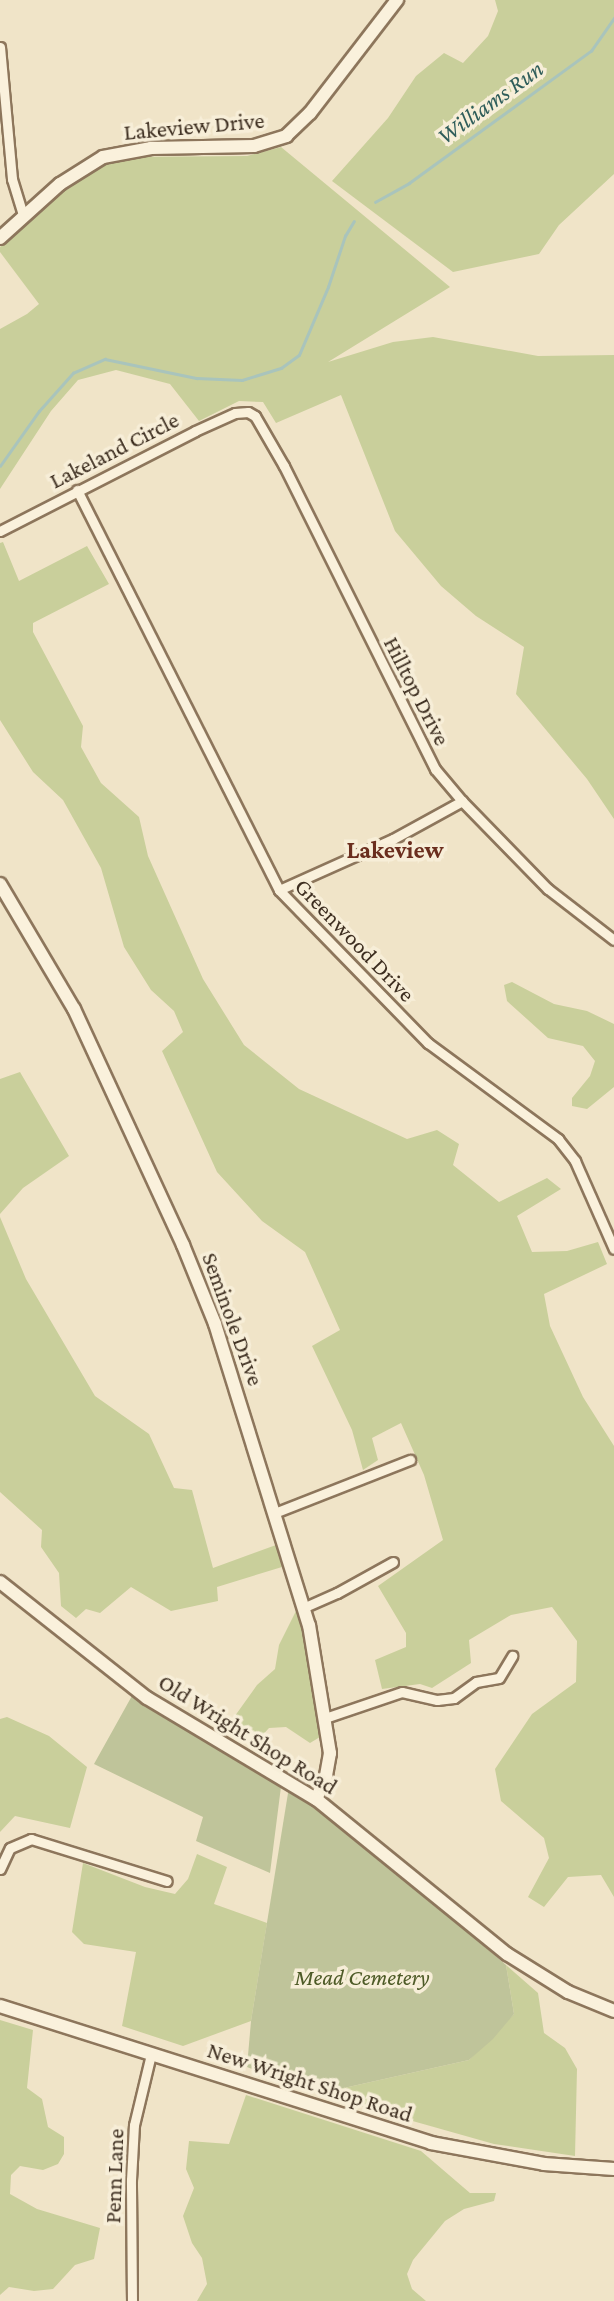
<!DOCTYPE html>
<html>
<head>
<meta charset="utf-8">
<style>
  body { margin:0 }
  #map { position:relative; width:614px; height:2301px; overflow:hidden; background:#f0e4c8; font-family:"Crimson Pro",serif }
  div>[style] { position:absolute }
  .green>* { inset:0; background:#c9cf9b }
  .cemetery>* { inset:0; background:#bfc49a }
  .stream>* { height:2.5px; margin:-1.25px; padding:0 1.25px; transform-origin:1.25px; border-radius:1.25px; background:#a9c4bc }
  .roads { filter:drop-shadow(2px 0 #8d765c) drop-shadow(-2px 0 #8d765c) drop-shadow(0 2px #8d765c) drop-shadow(0 -2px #8d765c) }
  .street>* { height:9px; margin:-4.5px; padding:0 4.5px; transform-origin:4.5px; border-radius:4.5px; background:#faf1dc }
  .secondary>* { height:12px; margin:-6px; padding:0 6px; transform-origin:6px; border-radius:6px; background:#faf1dc }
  span { translate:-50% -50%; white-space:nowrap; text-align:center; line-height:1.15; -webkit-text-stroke:7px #f7eed8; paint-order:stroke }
  .street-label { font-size:23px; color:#3d2e20 }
  .park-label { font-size:23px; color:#4d5a26; font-style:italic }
  .water-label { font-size:24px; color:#2f5d5a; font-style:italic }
  .neighbourhood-label { font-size:24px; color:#6b2e1e; font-weight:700 }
</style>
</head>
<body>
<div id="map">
  <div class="green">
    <div style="clip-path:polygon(495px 0,614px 0,614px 174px,559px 225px,539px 254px,453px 272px,332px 181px,388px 118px,416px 76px,444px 53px,463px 63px,488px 36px,498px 11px)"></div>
    <div style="clip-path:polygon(281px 147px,450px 287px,328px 362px,393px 342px,433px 337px,538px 356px,614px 355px,614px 819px,587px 779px,516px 694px,524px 647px,476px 616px,441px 586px,395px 531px,341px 395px,276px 423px,263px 402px,239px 401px,199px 421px,170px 384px,116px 370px,78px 380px,51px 411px,0 489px,0 329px,27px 314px,39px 304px,0 252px,0 247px,65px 189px,94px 168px,127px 157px,247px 156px)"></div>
    <div style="clip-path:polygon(3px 542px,19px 581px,87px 546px,109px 584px,33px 623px,33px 632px,83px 726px,81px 747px,101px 783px,139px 817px,148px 856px,203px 979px,244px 1045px,299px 1089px,407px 1139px,437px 1130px,459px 1144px,453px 1165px,499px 1202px,547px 1178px,561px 1189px,517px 1216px,532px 1252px,567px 1251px,598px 1242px,607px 1264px,544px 1294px,550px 1326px,583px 1397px,614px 1446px,614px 1897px,601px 1875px,568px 1877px,544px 1907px,528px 1897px,549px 1858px,544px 1838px,501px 1801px,495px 1769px,532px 1714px,576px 1682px,577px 1641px,552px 1607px,511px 1615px,469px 1640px,471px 1663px,432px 1688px,420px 1684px,382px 1689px,375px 1660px,406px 1647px,406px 1633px,378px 1586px,443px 1540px,424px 1475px,401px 1423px,372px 1438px,378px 1460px,363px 1470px,352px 1430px,312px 1346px,340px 1330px,305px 1252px,262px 1221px,217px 1172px,162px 1051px,183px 1032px,174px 1011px,151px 990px,124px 947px,101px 868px,63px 800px,33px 772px,0 720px,0 543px)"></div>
    <div style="clip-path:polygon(512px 982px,554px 1004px,587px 1011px,614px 1024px,614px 1087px,587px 1109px,572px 1106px,572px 1098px,590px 1076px,595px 1061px,583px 1046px,548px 1038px,507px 1001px,504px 985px)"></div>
    <div style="clip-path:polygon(20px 1072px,69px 1156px,23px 1188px,0 1214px,0 1079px)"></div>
    <div style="clip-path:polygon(0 1217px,26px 1279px,95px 1396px,149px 1434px,174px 1488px,192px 1490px,213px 1568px,276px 1545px,282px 1567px,217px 1587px,218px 1601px,171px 1611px,131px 1587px,100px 1613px,86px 1609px,76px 1618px,61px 1606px,59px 1573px,41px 1547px,42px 1530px,0 1492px)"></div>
    <div style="clip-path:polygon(296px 1611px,301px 1620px,320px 1737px,310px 1743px,286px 1727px,269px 1728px,257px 1741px,227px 1727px,257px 1685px,275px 1669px,279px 1645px)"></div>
    <div style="clip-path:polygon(7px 1717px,49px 1736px,87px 1767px,70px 1828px,15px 1816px,0 1832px,0 1719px)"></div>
    <div style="clip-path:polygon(197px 1854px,227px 1867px,214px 1904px,267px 1923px,251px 2021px,183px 2046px,122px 2026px,136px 1952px,84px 1944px,72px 1932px,83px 1863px,145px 1887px,175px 1894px,188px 1879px)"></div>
    <div style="clip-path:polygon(506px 1965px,538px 1993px,544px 2033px,565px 2048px,577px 2069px,575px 2156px,494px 2144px,317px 2094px,469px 2060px,514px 2014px)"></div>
    <div style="clip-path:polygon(0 2020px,33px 2030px,27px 2088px,42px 2099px,48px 2127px,64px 2137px,64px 2154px,58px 2164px,43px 2170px,20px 2166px,11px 2175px,10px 2194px,37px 2209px,100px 2228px,94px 2259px,75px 2265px,53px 2289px,34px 2291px,9px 2287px,0 2295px)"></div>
    <div style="clip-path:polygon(246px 2095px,421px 2151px,470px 2193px,496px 2193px,494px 2201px,464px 2209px,445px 2221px,413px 2260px,407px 2274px,412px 2289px,426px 2301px,197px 2301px,207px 2284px,202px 2258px,192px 2243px,183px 2216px,194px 2188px,186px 2169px,189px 2141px,229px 2144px)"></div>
  </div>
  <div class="cemetery">
    <div style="clip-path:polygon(133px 1694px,282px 1779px,270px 1873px,196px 1841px,203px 1817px,94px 1764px)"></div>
    <div style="clip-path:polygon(289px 1787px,370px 1848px,506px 1965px,514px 2014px,493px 2039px,469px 2060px,317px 2094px,247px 2067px,251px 2021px)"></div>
  </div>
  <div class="stream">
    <div style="left:375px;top:202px;width:39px;rotate:-29deg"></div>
    <div style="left:409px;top:183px;width:225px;rotate:-36deg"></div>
    <div style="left:591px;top:51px;width:40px;rotate:-55.1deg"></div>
    <div style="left:0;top:466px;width:67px;rotate:-54.7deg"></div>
    <div style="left:39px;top:411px;width:51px;rotate:-48.2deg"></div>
    <div style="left:73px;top:373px;width:35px;rotate:-24deg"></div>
    <div style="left:105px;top:359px;width:94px;rotate:11.7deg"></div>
    <div style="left:197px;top:378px;width:45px;rotate:2.5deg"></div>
    <div style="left:242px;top:380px;width:41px;rotate:-17.1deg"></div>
    <div style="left:281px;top:368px;width:22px;rotate:-36deg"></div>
    <div style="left:299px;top:355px;width:74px;rotate:-66.9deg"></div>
    <div style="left:328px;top:287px;width:54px;rotate:-71.6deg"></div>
    <div style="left:345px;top:236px;width:17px;rotate:-59deg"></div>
  </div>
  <div class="roads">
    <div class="street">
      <div style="left:0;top:47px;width:133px;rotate:84.8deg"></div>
      <div style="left:12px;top:179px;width:39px;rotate:73deg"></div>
      <div style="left:77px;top:490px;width:448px;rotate:63.2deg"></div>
      <div style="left:279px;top:890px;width:214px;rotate:45.8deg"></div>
      <div style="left:428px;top:1043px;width:162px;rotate:36.4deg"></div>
      <div style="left:558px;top:1139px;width:28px;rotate:52deg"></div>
      <div style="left:575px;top:1161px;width:96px;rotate:66.1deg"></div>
      <div style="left:0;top:531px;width:219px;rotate:-27.1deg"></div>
      <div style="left:195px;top:431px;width:44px;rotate:-24.2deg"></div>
      <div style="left:235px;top:413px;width:13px;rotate:-4deg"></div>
      <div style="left:248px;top:412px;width:8px;rotate:30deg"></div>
      <div style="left:255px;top:416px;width:58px;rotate:59.9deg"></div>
      <div style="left:284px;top:466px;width:339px;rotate:63.5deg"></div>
      <div style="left:435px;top:769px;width:42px;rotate:49.8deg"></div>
      <div style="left:462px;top:801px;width:123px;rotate:45.7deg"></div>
      <div style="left:548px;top:889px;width:83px;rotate:37.7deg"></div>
      <div style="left:279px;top:890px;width:125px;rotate:-24.1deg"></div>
      <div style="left:393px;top:839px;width:79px;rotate:-28.8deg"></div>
      <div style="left:277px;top:1512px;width:143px;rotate:-21.4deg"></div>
      <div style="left:305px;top:1607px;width:35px;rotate:-24deg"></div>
      <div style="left:337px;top:1593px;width:64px;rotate:-29deg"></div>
      <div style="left:325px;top:1718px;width:81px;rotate:-18.7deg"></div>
      <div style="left:402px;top:1692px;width:36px;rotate:13deg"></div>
      <div style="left:437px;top:1700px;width:17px;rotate:-7deg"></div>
      <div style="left:454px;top:1698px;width:27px;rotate:-36deg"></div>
      <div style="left:476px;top:1682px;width:23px;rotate:-10deg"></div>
      <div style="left:499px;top:1678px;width:26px;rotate:-59deg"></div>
      <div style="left:0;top:1869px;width:23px;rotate:-65deg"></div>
      <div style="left:10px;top:1848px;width:23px;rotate:-23deg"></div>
      <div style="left:31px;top:1839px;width:142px;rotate:17.2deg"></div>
      <div style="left:132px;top:2301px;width:121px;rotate:-90.5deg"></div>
      <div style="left:131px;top:2180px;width:55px;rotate:-86.9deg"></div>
      <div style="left:134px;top:2125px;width:73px;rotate:-76.5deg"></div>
    </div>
    <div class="secondary">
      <div style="left:0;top:238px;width:81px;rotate:-42deg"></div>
      <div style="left:60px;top:184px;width:51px;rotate:-32.1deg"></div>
      <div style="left:103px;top:157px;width:49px;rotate:-10.6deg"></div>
      <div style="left:151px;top:148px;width:103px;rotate:-1.1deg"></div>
      <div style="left:254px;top:146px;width:34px;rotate:-17deg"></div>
      <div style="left:286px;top:136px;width:33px;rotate:-44deg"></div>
      <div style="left:310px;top:113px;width:143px;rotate:-52.4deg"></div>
      <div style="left:0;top:884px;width:145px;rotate:59.4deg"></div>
      <div style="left:74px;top:1009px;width:260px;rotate:65.2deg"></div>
      <div style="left:183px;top:1245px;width:85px;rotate:67.9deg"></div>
      <div style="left:215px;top:1324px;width:315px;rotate:72.7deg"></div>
      <div style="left:309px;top:1625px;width:130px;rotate:80.7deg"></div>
      <div style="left:330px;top:1753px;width:23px;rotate:100deg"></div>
      <div style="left:326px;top:1776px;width:25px;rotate:113deg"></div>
      <div style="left:0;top:1582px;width:187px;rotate:38.3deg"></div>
      <div style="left:147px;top:1698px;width:197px;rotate:30.9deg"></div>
      <div style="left:316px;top:1799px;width:246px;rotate:39.1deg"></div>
      <div style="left:507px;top:1954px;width:72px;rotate:31.9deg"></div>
      <div style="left:568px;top:1992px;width:50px;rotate:22.4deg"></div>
      <div style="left:0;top:2006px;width:452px;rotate:17.6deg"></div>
      <div style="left:431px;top:2143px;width:115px;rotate:10.5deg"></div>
      <div style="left:544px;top:2164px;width:70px;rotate:4.1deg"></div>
    </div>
  </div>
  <div class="street-label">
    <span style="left:194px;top:126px;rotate:-5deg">Lakeview Drive</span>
    <span style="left:114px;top:450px;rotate:-27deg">Lakeland Circle</span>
    <span style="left:417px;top:691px;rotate:63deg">Hilltop Drive</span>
    <span style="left:355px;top:940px;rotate:46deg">Greenwood Drive</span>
    <span style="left:233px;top:1319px;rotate:70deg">Seminole Drive</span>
    <span style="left:248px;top:1734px;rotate:32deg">Old Wright Shop Road</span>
    <span style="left:310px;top:2082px;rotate:18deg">New Wright Shop Road</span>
    <span style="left:114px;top:2176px;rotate:-88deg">Penn Lane</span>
  </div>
  <div class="park-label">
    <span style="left:362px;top:1977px">Mead Cemetery</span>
  </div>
  <div class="water-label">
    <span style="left:490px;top:102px;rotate:-36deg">Williams Run</span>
  </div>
  <div class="neighbourhood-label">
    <span style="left:395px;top:850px">Lakeview</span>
  </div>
</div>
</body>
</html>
